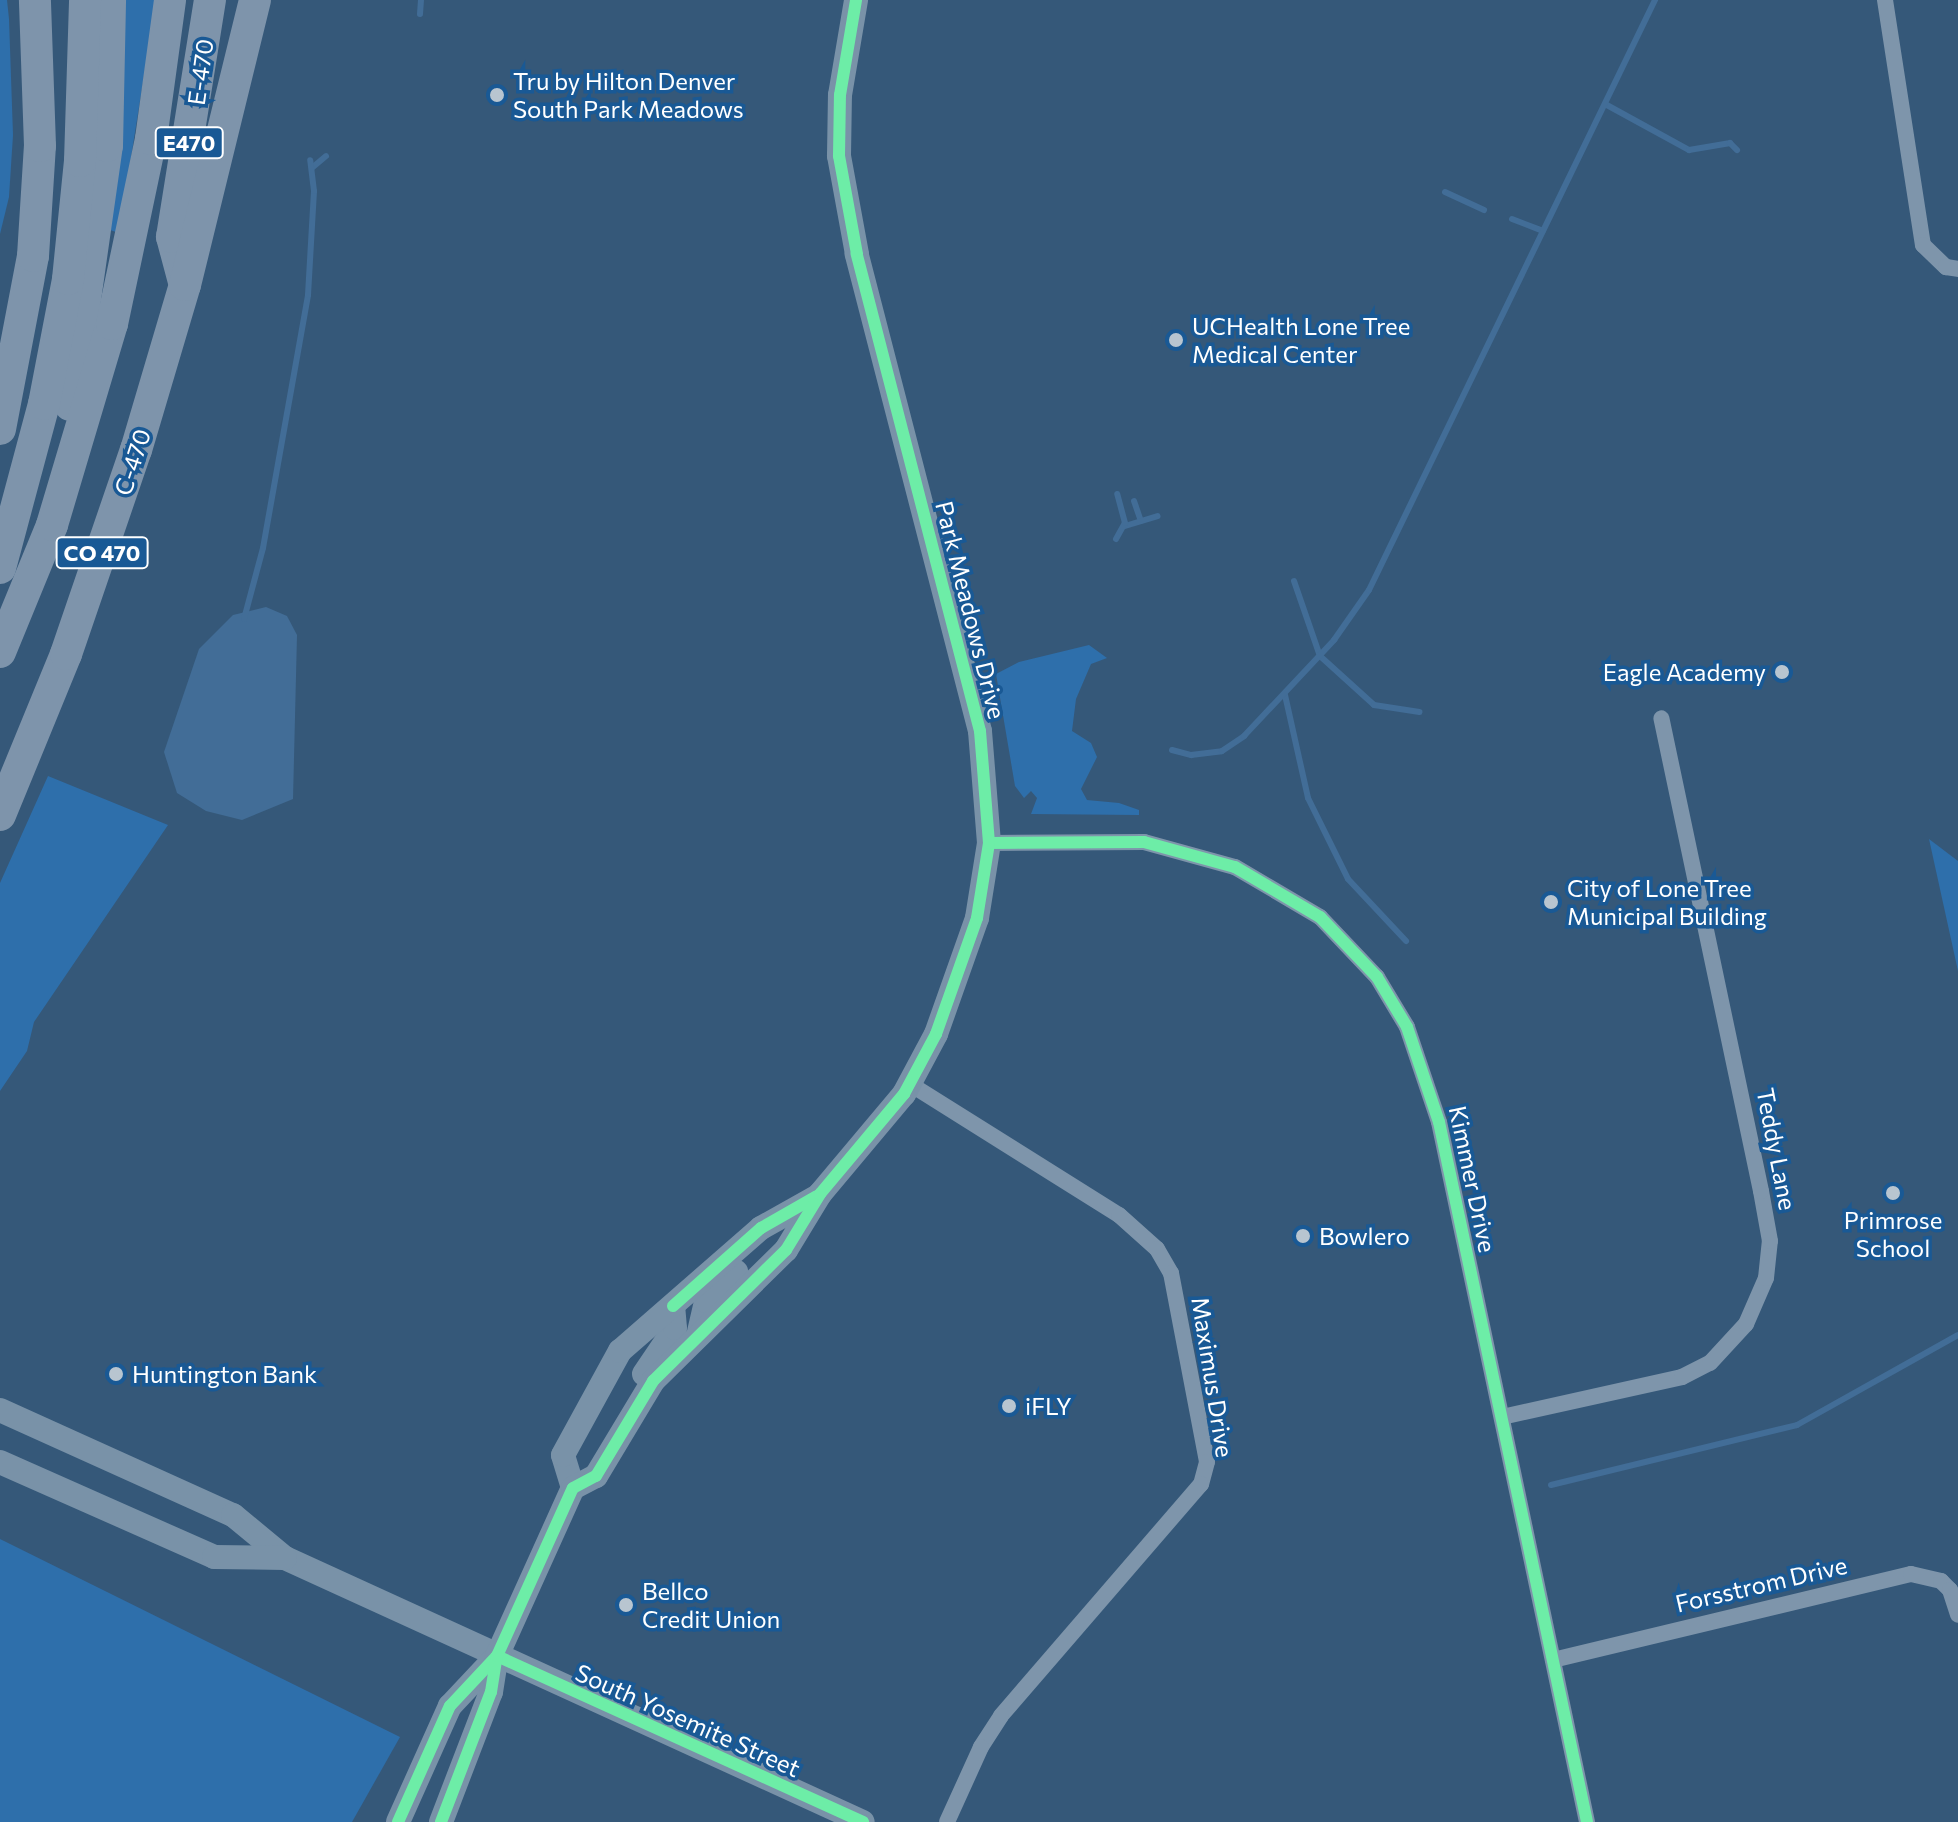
<!DOCTYPE html>
<html>
<head>
<meta charset="utf-8">
<style>
  body { margin:0 }
  #map { position:relative; width:1958px; height:1822px; overflow:hidden; background:#355879; font-family:Commissioner,sans-serif }
  div>[style] { position:absolute }
  .green>* { inset:0; background:#2e6fab }
  .water>* { inset:0; background:#426d97 }
  .stream>* { height:6px; margin:-3px; padding:0 3px; transform-origin:3px; border-radius:3px; background:#426d97 }
  .street>* { height:16px; margin:-8px; padding:0 8px; transform-origin:8px; border-radius:8px; background:#7e95ab }
  .secondary>* { height:24px; margin:-12px; padding:0 12px; transform-origin:12px; border-radius:12px; background:#7992a8 }
  .highway>* { height:32px; margin:-16px; padding:0 16px; transform-origin:16px; border-radius:16px; background:#7e94ab }
  .cycleway>* { height:12px; margin:-6px; padding:0 6px; transform-origin:6px; border-radius:6px; background:#6deda7 }
  .dots>* { width:22px; height:22px; translate:-50% -50%; box-sizing:border-box; border:4px solid #195995; border-radius:50% }
  span { translate:-50% -50%; white-space:nowrap; text-align:center; line-height:1.15; -webkit-text-stroke:7px #195995; paint-order:stroke }
  .shield-label span { padding:2px 6px; background:#195995; border:2px solid; border-radius:6px; -webkit-text-stroke-width:0 }
  .shield-label { font-size:22px; color:#fff; font-weight:700 }
  .street-label { font-size:24px; color:#fff }
  .poi-label { font-size:24px; color:#fff }
  .left { translate:0 -50%; text-align:left }
  .right { translate:-100% -50%; text-align:right }
</style>
</head>
<body>
<div id="map">
  <div class="green">
    <div style="clip-path:polygon(0 0,7px 0,9px 19px,13px 135px,9px 197px,0 234px)"></div>
    <div style="clip-path:polygon(121px 0,156px 0,119px 233px,110px 230px)"></div>
    <div style="clip-path:polygon(1089px 645px,1107px 658px,1091px 664px,1076px 699px,1072px 731px,1091px 743px,1097px 757px,1081px 789px,1087px 800px,1119px 803px,1139px 810px,1139px 815px,1031px 814px,1037px 798px,1031px 791px,1024px 798px,1015px 786px,996px 674px,1019px 662px)"></div>
    <div style="clip-path:polygon(48px 776px,168px 825px,34px 1022px,27px 1051px,0 1091px,0 883px)"></div>
    <div style="clip-path:polygon(1929px 839px,1958px 861px,1958px 971px)"></div>
    <div style="clip-path:polygon(0 1539px,400px 1737px,352px 1822px,0 1822px)"></div>
  </div>
  <div class="water">
    <div style="clip-path:polygon(266px 607px,287px 616px,297px 635px,293px 799px,242px 820px,206px 811px,177px 793px,164px 752px,199px 649px,233px 615px)"></div>
  </div>
  <div class="stream">
    <div style="left:420px;top:14px;width:14px;rotate:-86deg"></div>
    <div style="left:1605px;top:104px;width:96px;rotate:28.7deg"></div>
    <div style="left:1689px;top:150px;width:42px;rotate:-9.7deg"></div>
    <div style="left:1730px;top:143px;width:10px;rotate:45deg"></div>
    <div style="left:313px;top:167px;width:17px;rotate:-40deg"></div>
    <div style="left:1445px;top:192px;width:43px;rotate:24.8deg"></div>
    <div style="left:1512px;top:219px;width:33px;rotate:21deg"></div>
    <div style="left:1134px;top:501px;width:21px;rotate:71deg"></div>
    <div style="left:1125px;top:526px;width:34px;rotate:-17deg"></div>
    <div style="left:1116px;top:539px;width:18px;rotate:-61deg"></div>
    <div style="left:1125px;top:523px;width:30px;rotate:-105deg"></div>
    <div style="left:1294px;top:581px;width:79px;rotate:70.9deg"></div>
    <div style="left:1320px;top:656px;width:73px;rotate:42.2deg"></div>
    <div style="left:1374px;top:705px;width:46px;rotate:8.8deg"></div>
    <div style="left:244px;top:619px;width:73px;rotate:-75deg"></div>
    <div style="left:263px;top:548px;width:257px;rotate:-79.9deg"></div>
    <div style="left:308px;top:295px;width:104px;rotate:-86.7deg"></div>
    <div style="left:314px;top:191px;width:31px;rotate:-97deg"></div>
    <div style="left:1285px;top:695px;width:106px;rotate:77.4deg"></div>
    <div style="left:1308px;top:798px;width:90px;rotate:63.7deg"></div>
    <div style="left:1348px;top:879px;width:85px;rotate:46.9deg"></div>
    <div style="left:1172px;top:750px;width:20px;rotate:15deg"></div>
    <div style="left:1191px;top:755px;width:31px;rotate:-7deg"></div>
    <div style="left:1222px;top:751px;width:27px;rotate:-34deg"></div>
    <div style="left:1244px;top:736px;width:132px;rotate:-46.8deg"></div>
    <div style="left:1334px;top:640px;width:61px;rotate:-55deg"></div>
    <div style="left:1369px;top:590px;width:656px;rotate:-64.14deg"></div>
    <div style="left:1551px;top:1485px;width:253px;rotate:-13.7deg"></div>
    <div style="left:1797px;top:1425px;width:184px;rotate:-29.2deg"></div>
  </div>
  <div class="street">
    <div style="left:1885px;top:0;width:248px;rotate:81.2deg"></div>
    <div style="left:1923px;top:245px;width:32px;rotate:44deg"></div>
    <div style="left:1946px;top:267px;width:12px;rotate:9deg"></div>
    <div style="left:989px;top:843px;width:155px;rotate:-0.4deg"></div>
    <div style="left:1144px;top:842px;width:94px;rotate:15.4deg"></div>
    <div style="left:1235px;top:867px;width:99px;rotate:30.5deg"></div>
    <div style="left:1320px;top:917px;width:83px;rotate:46.5deg"></div>
    <div style="left:1377px;top:977px;width:58px;rotate:59deg"></div>
    <div style="left:1407px;top:1027px;width:100px;rotate:71.4deg"></div>
    <div style="left:1439px;top:1122px;width:715px;rotate:78.06deg"></div>
    <div style="left:910px;top:1084px;width:247px;rotate:32.1deg"></div>
    <div style="left:1119px;top:1215px;width:51px;rotate:41.8deg"></div>
    <div style="left:1157px;top:1249px;width:28px;rotate:60deg"></div>
    <div style="left:1171px;top:1273px;width:192px;rotate:79.2deg"></div>
    <div style="left:1207px;top:1462px;width:23px;rotate:105deg"></div>
    <div style="left:1201px;top:1484px;width:306px;rotate:130.8deg"></div>
    <div style="left:1001px;top:1716px;width:37px;rotate:123deg"></div>
    <div style="left:981px;top:1747px;width:82px;rotate:114.4deg"></div>
    <div style="left:1502px;top:1417px;width:184px;rotate:-12.5deg"></div>
    <div style="left:1682px;top:1377px;width:31px;rotate:-27deg"></div>
    <div style="left:1710px;top:1363px;width:53px;rotate:-47.3deg"></div>
    <div style="left:1746px;top:1324px;width:50px;rotate:-66.5deg"></div>
    <div style="left:1766px;top:1278px;width:37px;rotate:-84deg"></div>
    <div style="left:1770px;top:1241px;width:51px;rotate:-100.2deg"></div>
    <div style="left:1761px;top:1191px;width:483px;rotate:-101.9deg"></div>
    <div style="left:1553px;top:1660px;width:368px;rotate:-13.5deg"></div>
    <div style="left:1911px;top:1574px;width:31px;rotate:13deg"></div>
    <div style="left:1941px;top:1581px;width:13px;rotate:45deg"></div>
    <div style="left:1950px;top:1590px;width:26px;rotate:72deg"></div>
  </div>
  <div class="secondary">
    <div style="left:699px;top:1332px;width:32px;rotate:-77deg"></div>
    <div style="left:706px;top:1301px;width:42px;rotate:-44deg"></div>
    <div style="left:644px;top:1374px;width:55px;rotate:-56deg"></div>
    <div style="left:675px;top:1328px;width:22px;rotate:-95deg"></div>
    <div style="left:0;top:1410px;width:256px;rotate:24.3deg"></div>
    <div style="left:233px;top:1515px;width:67px;rotate:39.6deg"></div>
    <div style="left:285px;top:1558px;width:635px;rotate:24.55deg"></div>
    <div style="left:0;top:1462px;width:234px;rotate:23.9deg"></div>
    <div style="left:214px;top:1557px;width:71px;rotate:0.8deg"></div>
    <div style="left:573px;top:1488px;width:34px;rotate:-107deg"></div>
    <div style="left:563px;top:1455px;width:119px;rotate:-61.3deg"></div>
    <div style="left:620px;top:1351px;width:187px;rotate:-41.1deg"></div>
    <div style="left:761px;top:1228px;width:65px;rotate:-29.3deg"></div>
    <div style="left:398px;top:1822px;width:127px;rotate:-65.9deg"></div>
    <div style="left:450px;top:1706px;width:69px;rotate:-46.8deg"></div>
    <div style="left:441px;top:1822px;width:139px;rotate:-69deg"></div>
    <div style="left:491px;top:1692px;width:36px;rotate:-81deg"></div>
    <div style="left:497px;top:1656px;width:184px;rotate:-65.7deg"></div>
    <div style="left:573px;top:1488px;width:26px;rotate:-28deg"></div>
    <div style="left:596px;top:1476px;width:111px;rotate:-59deg"></div>
    <div style="left:653px;top:1381px;width:187px;rotate:-44.6deg"></div>
    <div style="left:786px;top:1250px;width:66px;rotate:-58.7deg"></div>
    <div style="left:820px;top:1194px;width:131px;rotate:-50deg"></div>
    <div style="left:904px;top:1094px;width:68px;rotate:-61.9deg"></div>
    <div style="left:936px;top:1034px;width:123px;rotate:-70.5deg"></div>
    <div style="left:977px;top:918px;width:76px;rotate:-80.9deg"></div>
    <div style="left:989px;top:843px;width:112px;rotate:-94.6deg"></div>
    <div style="left:980px;top:731px;width:493px;rotate:-104.5deg"></div>
    <div style="left:857px;top:254px;width:100px;rotate:-100.4deg"></div>
    <div style="left:839px;top:156px;width:61px;rotate:-89.1deg"></div>
    <div style="left:840px;top:95px;width:96px;rotate:-80.4deg"></div>
  </div>
  <div class="highway">
    <div style="left:184px;top:282px;width:47px;rotate:-104.9deg"></div>
    <div style="left:172px;top:237px;width:240px;rotate:-80.9deg"></div>
    <div style="left:70px;top:405px;width:262px;rotate:-81.9deg"></div>
    <div style="left:107px;top:146px;width:146px;rotate:-88.8deg"></div>
    <div style="left:0;top:429px;width:176px;rotate:-79.2deg"></div>
    <div style="left:33px;top:256px;width:110px;rotate:-86.4deg"></div>
    <div style="left:40px;top:146px;width:146px;rotate:-92deg"></div>
    <div style="left:0;top:568px;width:170px;rotate:-75deg"></div>
    <div style="left:44px;top:404px;width:127px;rotate:-79.1deg"></div>
    <div style="left:68px;top:279px;width:119px;rotate:-84.2deg"></div>
    <div style="left:80px;top:161px;width:161px;rotate:-88.2deg"></div>
    <div style="left:0;top:652px;width:137px;rotate:-67.7deg"></div>
    <div style="left:52px;top:525px;width:210px;rotate:-73.4deg"></div>
    <div style="left:112px;top:324px;width:189px;rotate:-78.1deg"></div>
    <div style="left:151px;top:139px;width:140px;rotate:-82.2deg"></div>
    <div style="left:0;top:815px;width:174px;rotate:-67.7deg"></div>
    <div style="left:66px;top:654px;width:216px;rotate:-71.1deg"></div>
    <div style="left:136px;top:450px;width:172px;rotate:-73.5deg"></div>
    <div style="left:185px;top:285px;width:293px;rotate:-76.2deg"></div>
  </div>
  <div class="cycleway">
    <div style="left:989px;top:843px;width:155px;rotate:-0.4deg"></div>
    <div style="left:1144px;top:842px;width:94px;rotate:15.4deg"></div>
    <div style="left:1235px;top:867px;width:99px;rotate:30.5deg"></div>
    <div style="left:1320px;top:917px;width:83px;rotate:46.5deg"></div>
    <div style="left:1377px;top:977px;width:58px;rotate:59deg"></div>
    <div style="left:1407px;top:1027px;width:100px;rotate:71.4deg"></div>
    <div style="left:1439px;top:1122px;width:715px;rotate:78.06deg"></div>
    <div style="left:673px;top:1306px;width:118px;rotate:-41.6deg"></div>
    <div style="left:761px;top:1228px;width:64px;rotate:-29.7deg"></div>
    <div style="left:497px;top:1656px;width:402px;rotate:24.4deg"></div>
    <div style="left:398px;top:1822px;width:127px;rotate:-65.9deg"></div>
    <div style="left:450px;top:1706px;width:69px;rotate:-46.8deg"></div>
    <div style="left:441px;top:1822px;width:139px;rotate:-69deg"></div>
    <div style="left:491px;top:1692px;width:36px;rotate:-81deg"></div>
    <div style="left:497px;top:1656px;width:184px;rotate:-65.7deg"></div>
    <div style="left:573px;top:1488px;width:26px;rotate:-28deg"></div>
    <div style="left:596px;top:1476px;width:111px;rotate:-59deg"></div>
    <div style="left:653px;top:1381px;width:187px;rotate:-44.6deg"></div>
    <div style="left:786px;top:1250px;width:66px;rotate:-58.7deg"></div>
    <div style="left:820px;top:1194px;width:131px;rotate:-50deg"></div>
    <div style="left:904px;top:1094px;width:68px;rotate:-61.9deg"></div>
    <div style="left:936px;top:1034px;width:123px;rotate:-70.5deg"></div>
    <div style="left:977px;top:918px;width:76px;rotate:-80.9deg"></div>
    <div style="left:989px;top:843px;width:112px;rotate:-94.6deg"></div>
    <div style="left:980px;top:731px;width:493px;rotate:-104.5deg"></div>
    <div style="left:857px;top:254px;width:100px;rotate:-100.4deg"></div>
    <div style="left:839px;top:156px;width:61px;rotate:-89.1deg"></div>
    <div style="left:840px;top:95px;width:96px;rotate:-80.4deg"></div>
  </div>
  <div class="dots">
    <div style="left:497px;top:95px;background:#b8c5d0"></div>
    <div style="left:1176px;top:340px;background:#b8c5d0"></div>
    <div style="left:1782px;top:672px;background:#b8c5d0"></div>
    <div style="left:1551px;top:902px;background:#b8c5d0"></div>
    <div style="left:1893px;top:1193px;background:#b8c5d0"></div>
    <div style="left:1303px;top:1236px;background:#b8c5d0"></div>
    <div style="left:116px;top:1374px;background:#b8c5d0"></div>
    <div style="left:1009px;top:1406px;background:#b8c5d0"></div>
    <div style="left:626px;top:1605px;background:#b8c5d0"></div>
  </div>
  <div class="shield-label">
    <span style="left:189px;top:143px">E470</span>
    <span style="left:102px;top:553px">CO 470</span>
  </div>
  <div class="street-label">
    <span style="left:200px;top:72px;rotate:-82deg">E-470</span>
    <span style="left:132px;top:462px;rotate:-72deg">C-470</span>
    <span style="left:971px;top:610px;rotate:76deg">Park Meadows Drive</span>
    <span style="left:1777px;top:1149px;rotate:79deg">Teddy Lane</span>
    <span style="left:1473px;top:1179px;rotate:78deg">Kimmer Drive</span>
    <span style="left:1213px;top:1377px;rotate:81deg">Maximus Drive</span>
    <span style="left:1761px;top:1584px;rotate:-13deg">Forsstrom Drive</span>
    <span style="left:688px;top:1720px;rotate:24deg">South Yosemite Street</span>
  </div>
  <div class="poi-label">
    <span class="left" style="left:513px;top:95px">Tru by Hilton Denver<br>South Park Meadows</span>
    <span class="left" style="left:1192px;top:340px">UCHealth Lone Tree<br>Medical Center</span>
    <span class="right" style="left:1766px;top:672px">Eagle Academy</span>
    <span class="left" style="left:1567px;top:902px">City of Lone Tree<br>Municipal Building</span>
    <span style="left:1893px;top:1234px">Primrose<br>School</span>
    <span class="left" style="left:1319px;top:1236px">Bowlero</span>
    <span class="left" style="left:132px;top:1374px">Huntington Bank</span>
    <span class="left" style="left:1025px;top:1406px">iFLY</span>
    <span class="left" style="left:642px;top:1605px">Bellco<br>Credit Union</span>
  </div>
</div>
</body>
</html>
